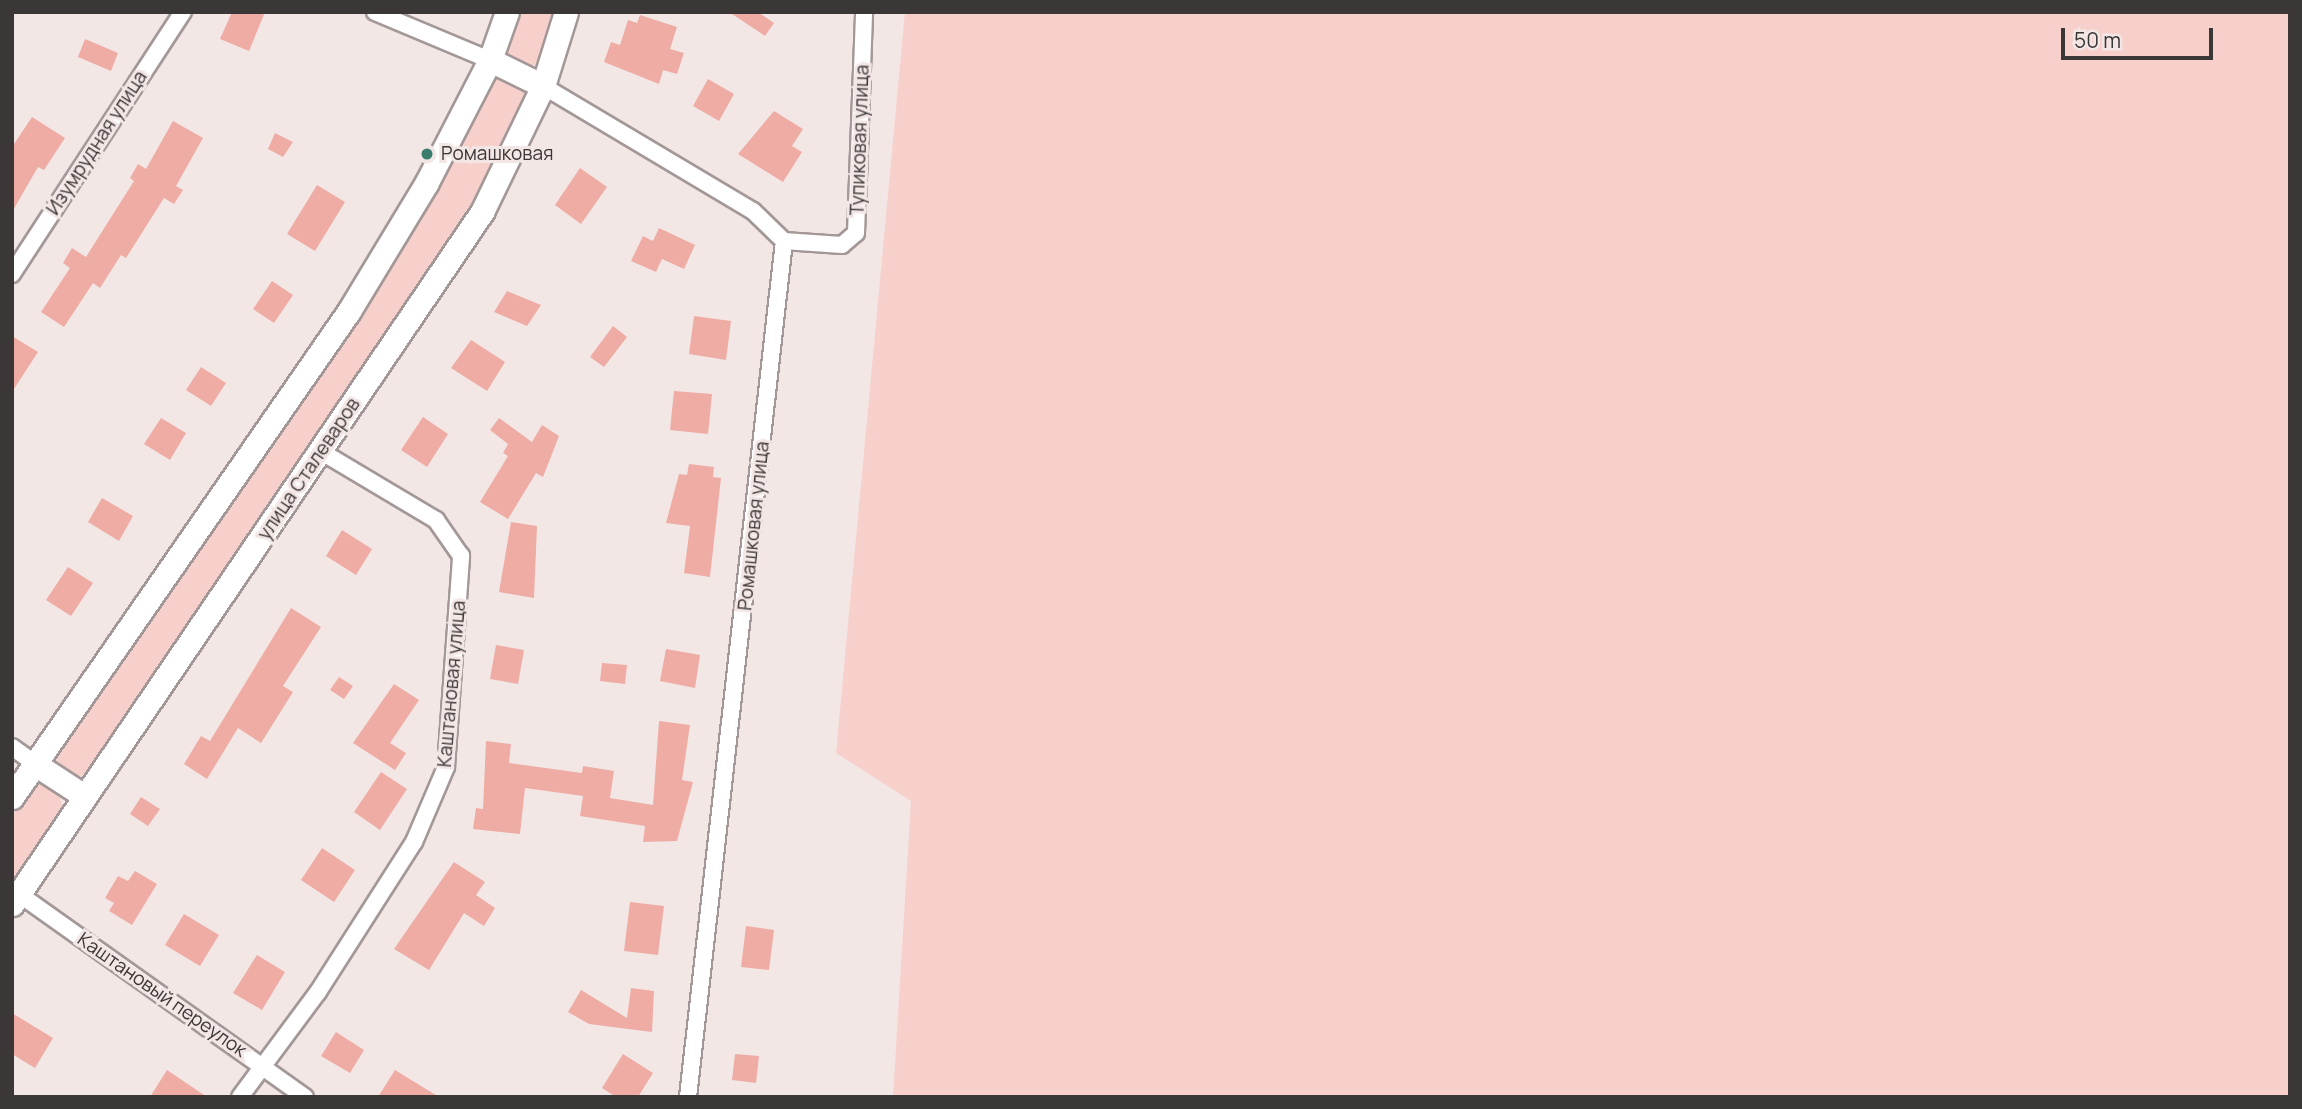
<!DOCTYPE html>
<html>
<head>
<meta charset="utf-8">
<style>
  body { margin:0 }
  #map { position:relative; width:2302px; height:1109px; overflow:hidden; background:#f3e7e6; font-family:Manrope,sans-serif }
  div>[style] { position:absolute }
  .green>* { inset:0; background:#f7d0cb }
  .building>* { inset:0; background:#eeaca4 }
  .roads { filter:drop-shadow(2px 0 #a39897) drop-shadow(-2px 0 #a39897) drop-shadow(0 2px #a39897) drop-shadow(0 -2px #a39897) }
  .minor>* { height:16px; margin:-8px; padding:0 8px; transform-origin:8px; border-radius:8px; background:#fff }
  .secondary>* { height:23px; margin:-11.5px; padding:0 11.5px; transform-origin:11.5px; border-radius:11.5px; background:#fff }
  .dots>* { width:19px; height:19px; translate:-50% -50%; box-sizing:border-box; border:4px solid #f3e7e6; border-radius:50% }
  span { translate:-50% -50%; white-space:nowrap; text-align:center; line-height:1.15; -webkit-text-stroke:6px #f3e7e6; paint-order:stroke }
  .street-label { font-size:19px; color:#3b3736 }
  .poi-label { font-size:19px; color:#3b3736 }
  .left { translate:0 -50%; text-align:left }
  .frame { position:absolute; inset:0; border:14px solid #3b3736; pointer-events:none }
  .scale { position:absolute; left:2061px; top:28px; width:152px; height:32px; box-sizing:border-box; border:4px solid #3b3736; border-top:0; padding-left:9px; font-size:21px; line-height:24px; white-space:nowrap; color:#3b3736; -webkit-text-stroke:5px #f3e7e6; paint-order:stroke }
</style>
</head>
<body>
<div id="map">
  <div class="green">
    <div style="clip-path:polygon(518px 12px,554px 12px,536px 64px,528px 67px,509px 60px,506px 50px)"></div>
    <div style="clip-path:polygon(905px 12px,2290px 12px,2290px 1097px,893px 1097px,911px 801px,836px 753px)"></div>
    <div style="clip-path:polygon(504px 71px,524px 82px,525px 93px,457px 233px,87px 773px,73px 779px,57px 769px,56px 750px,344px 336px,426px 208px,494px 77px)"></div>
    <div style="clip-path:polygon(39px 783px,59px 793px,63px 810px,12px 884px,12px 816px)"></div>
  </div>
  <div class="building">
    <div style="clip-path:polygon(232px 12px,265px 12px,249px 51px,220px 39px)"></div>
    <div style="clip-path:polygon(729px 12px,758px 12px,774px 23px,765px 36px)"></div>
    <div style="clip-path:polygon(640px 15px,677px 27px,670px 49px,684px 53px,677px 74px,663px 70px,659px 84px,604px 62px,611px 42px,620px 45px,628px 20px,637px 23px)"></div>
    <div style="clip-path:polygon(85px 39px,118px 53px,111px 71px,78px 57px)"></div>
    <div style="clip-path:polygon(708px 79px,734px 94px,719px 121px,693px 106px)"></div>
    <div style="clip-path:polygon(774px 111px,803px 129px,792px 146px,802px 152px,783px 182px,738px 154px)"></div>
    <div style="clip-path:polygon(32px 117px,65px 138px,44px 170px,38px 167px,12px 212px,12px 147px)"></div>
    <div style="clip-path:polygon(173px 121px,203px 138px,176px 186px,183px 190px,174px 204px,164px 198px,126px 258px,121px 255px,100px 288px,93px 283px,64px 327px,41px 312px,70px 268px,63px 263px,72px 248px,86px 257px,134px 181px,130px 178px,138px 164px,146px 169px)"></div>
    <div style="clip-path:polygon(275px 133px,293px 142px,283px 157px,268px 149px)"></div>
    <div style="clip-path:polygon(580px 168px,607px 187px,581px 224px,555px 205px)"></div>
    <div style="clip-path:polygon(317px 185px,345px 202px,315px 251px,287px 234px)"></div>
    <div style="clip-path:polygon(659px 228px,695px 245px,684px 269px,662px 259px,656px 272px,631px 261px,643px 236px,653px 241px)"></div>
    <div style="clip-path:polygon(272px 281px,293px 295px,274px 323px,253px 309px)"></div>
    <div style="clip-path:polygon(507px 291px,541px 305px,527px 326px,494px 312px)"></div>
    <div style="clip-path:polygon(694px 316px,731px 321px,726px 360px,689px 354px)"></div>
    <div style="clip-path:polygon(613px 326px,627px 337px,604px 367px,590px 357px)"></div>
    <div style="clip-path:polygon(12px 336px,38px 352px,12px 392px)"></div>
    <div style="clip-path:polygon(471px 340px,505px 362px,487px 391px,451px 368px)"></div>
    <div style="clip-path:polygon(201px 367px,226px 383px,211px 406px,186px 390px)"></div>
    <div style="clip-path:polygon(674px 391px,712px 394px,708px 434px,670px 430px)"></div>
    <div style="clip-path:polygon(423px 417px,448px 434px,427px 467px,401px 450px)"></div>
    <div style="clip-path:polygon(161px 418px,186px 433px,170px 460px,144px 444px)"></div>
    <div style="clip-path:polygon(499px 418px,532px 442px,542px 425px,559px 436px,543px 477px,536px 473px,508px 519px,480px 502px,508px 456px,503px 453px,508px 444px,490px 430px)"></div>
    <div style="clip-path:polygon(689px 464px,714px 467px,713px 477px,721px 478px,710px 577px,684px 573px,690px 526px,666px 523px,679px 474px,687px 475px)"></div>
    <div style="clip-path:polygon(102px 498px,133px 516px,119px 541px,88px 522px)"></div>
    <div style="clip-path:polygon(511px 522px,537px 526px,534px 598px,499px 592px)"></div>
    <div style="clip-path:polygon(342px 530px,372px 549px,356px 575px,326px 556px)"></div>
    <div style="clip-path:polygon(68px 567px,93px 583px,71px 616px,46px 600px)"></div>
    <div style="clip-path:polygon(291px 608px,321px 627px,283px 686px,293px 692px,261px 743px,238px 728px,207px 779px,184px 764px,201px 736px,210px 741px)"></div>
    <div style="clip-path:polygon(496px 645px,524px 650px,518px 684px,490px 679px)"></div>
    <div style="clip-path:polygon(666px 649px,700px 655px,695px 688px,660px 681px)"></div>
    <div style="clip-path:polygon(602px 663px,627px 665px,625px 684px,600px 681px)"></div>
    <div style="clip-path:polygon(339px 677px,353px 686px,344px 699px,330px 690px)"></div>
    <div style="clip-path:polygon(394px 684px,419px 700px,390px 743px,406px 753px,395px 770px,353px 743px)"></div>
    <div style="clip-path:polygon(659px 721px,690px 725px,682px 780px,693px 782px,677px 841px,643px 842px,645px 826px,580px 816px,583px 796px,525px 788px,520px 834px,473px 829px,476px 808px,483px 809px,486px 741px,511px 744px,509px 763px,582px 773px,583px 766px,614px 771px,610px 798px,653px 805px)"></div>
    <div style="clip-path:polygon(381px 772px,407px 789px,380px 830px,354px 812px)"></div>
    <div style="clip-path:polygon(141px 797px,160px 809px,148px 826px,130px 814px)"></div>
    <div style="clip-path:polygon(322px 848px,355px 870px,334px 902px,301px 880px)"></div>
    <div style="clip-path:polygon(454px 862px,485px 882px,476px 895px,495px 908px,484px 926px,464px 913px,429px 970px,394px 949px)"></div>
    <div style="clip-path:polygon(135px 871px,157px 884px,132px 925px,109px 911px,114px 903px,105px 898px,118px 876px,128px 881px)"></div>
    <div style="clip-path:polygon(630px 902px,664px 906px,658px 955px,624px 951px)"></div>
    <div style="clip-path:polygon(184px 914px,219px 935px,200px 966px,165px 945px)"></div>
    <div style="clip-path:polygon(746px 926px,774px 930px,769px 970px,741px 967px)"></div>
    <div style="clip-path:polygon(257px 955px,285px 972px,262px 1010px,233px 993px)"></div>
    <div style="clip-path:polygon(631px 988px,654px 991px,652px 1032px,589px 1024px,568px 1012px,581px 990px,627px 1018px)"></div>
    <div style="clip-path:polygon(12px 1013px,53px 1038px,35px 1068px,12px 1054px)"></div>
    <div style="clip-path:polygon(336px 1032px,364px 1050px,350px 1073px,321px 1056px)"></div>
    <div style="clip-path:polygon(623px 1054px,653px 1073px,638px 1097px,616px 1097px,602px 1088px)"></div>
    <div style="clip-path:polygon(735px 1054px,759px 1056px,756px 1083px,732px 1080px)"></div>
    <div style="clip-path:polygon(167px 1070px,207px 1097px,150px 1097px)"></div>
    <div style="clip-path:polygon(395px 1070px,439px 1097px,378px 1097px)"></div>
  </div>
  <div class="roads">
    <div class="minor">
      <div style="left:375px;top:12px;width:125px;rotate:22.7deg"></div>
      <div style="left:543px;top:86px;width:244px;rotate:30.8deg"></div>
      <div style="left:753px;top:211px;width:43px;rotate:44.1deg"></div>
      <div style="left:784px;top:241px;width:58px;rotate:3.9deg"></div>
      <div style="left:842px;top:245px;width:18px;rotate:-41deg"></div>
      <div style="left:856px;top:233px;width:221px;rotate:-87.9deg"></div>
      <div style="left:12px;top:274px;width:313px;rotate:-56.9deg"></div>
      <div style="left:12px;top:747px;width:29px;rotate:36deg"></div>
      <div style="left:19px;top:894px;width:351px;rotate:35.4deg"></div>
      <div style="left:240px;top:1097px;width:131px;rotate:-53.4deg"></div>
      <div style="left:318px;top:992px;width:178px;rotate:-57.4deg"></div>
      <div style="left:414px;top:842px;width:82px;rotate:-66.9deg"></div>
      <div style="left:446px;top:767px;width:212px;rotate:-85.9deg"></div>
      <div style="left:461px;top:556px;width:44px;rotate:-124.8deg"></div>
      <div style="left:436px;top:520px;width:133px;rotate:-149.2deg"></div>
      <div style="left:688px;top:1097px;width:861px;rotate:-83.6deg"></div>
    </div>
    <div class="secondary">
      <div style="left:490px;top:60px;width:59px;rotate:26.1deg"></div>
      <div style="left:35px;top:764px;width:59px;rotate:33.1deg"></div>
      <div style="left:12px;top:797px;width:591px;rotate:-55.26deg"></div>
      <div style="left:349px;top:311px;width:149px;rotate:-58.8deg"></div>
      <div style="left:426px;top:184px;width:140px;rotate:-62.7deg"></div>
      <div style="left:490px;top:60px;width:51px;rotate:-70.5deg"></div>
      <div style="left:12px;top:904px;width:837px;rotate:-55.82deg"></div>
      <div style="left:482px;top:212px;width:140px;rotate:-64.2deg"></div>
      <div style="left:543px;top:86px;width:77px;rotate:-72.7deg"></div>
    </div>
  </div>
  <div class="dots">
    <div style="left:427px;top:154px;background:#3a7d6e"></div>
  </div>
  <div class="street-label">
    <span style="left:860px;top:140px;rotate:-88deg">Тупиковая улица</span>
    <span style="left:97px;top:143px;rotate:-57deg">Изумрудная улица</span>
    <span style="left:309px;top:469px;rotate:-56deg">улица Сталеваров</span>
    <span style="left:754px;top:526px;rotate:-84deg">Ромашковая улица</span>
    <span style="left:452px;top:684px;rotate:-85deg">Каштановая улица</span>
    <span style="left:162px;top:995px;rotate:35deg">Каштановый переулок</span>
  </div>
  <div class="poi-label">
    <span class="left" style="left:441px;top:154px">Ромашковая</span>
  </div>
  <div class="frame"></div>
  <div class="scale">50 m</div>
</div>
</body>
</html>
